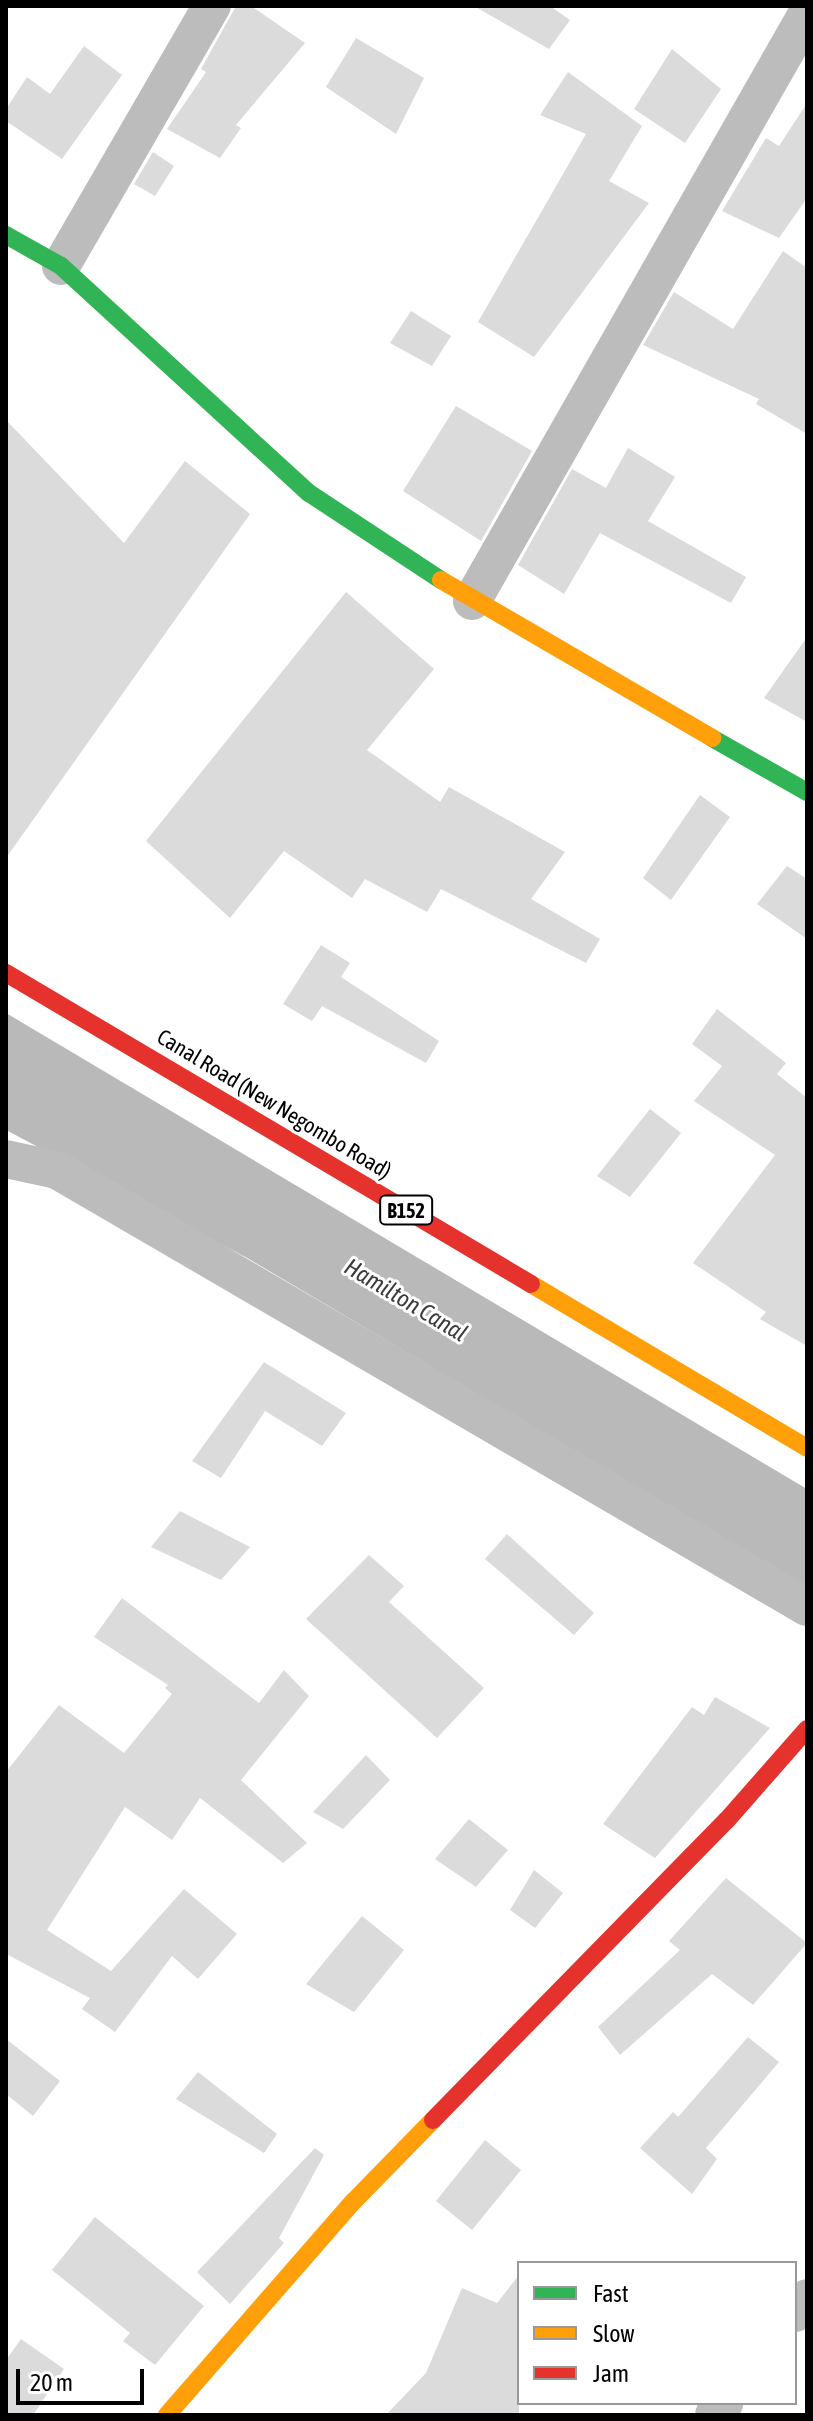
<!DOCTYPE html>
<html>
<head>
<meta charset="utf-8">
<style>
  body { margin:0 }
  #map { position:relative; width:813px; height:2421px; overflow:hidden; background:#fff; font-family:"Asap Condensed",sans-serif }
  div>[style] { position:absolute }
  .water>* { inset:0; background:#b9b9b9 }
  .building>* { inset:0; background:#dbdbdb }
  .street>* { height:38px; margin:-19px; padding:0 19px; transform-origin:19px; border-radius:19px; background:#bcbcbc }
  .fast>* { height:18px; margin:-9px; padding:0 9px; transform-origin:9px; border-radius:9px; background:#30b455 }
  .slow>* { height:18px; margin:-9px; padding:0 9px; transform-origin:9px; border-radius:9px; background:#ff9f0a }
  .jam>* { height:18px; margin:-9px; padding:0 9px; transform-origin:9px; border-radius:9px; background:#e5322d }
  span { translate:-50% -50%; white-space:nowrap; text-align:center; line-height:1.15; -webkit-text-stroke:6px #fff; paint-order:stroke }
  .shield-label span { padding:2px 6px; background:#fff; border:2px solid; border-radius:6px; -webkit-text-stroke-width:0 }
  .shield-label { font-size:20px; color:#000; font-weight:700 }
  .street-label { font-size:22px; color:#000 }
  .water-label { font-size:24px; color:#3c3c3c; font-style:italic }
  .frame { position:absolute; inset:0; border:8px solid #000; pointer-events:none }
  .legend { position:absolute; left:517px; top:2261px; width:280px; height:144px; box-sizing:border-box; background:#fff; border:2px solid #999; margin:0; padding:10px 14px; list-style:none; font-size:24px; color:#000 }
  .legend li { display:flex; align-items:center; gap:16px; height:40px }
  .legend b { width:40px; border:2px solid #999 }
  .scale { position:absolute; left:16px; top:2369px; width:128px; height:36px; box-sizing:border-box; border:4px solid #000; border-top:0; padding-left:10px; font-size:24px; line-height:28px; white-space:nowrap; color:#000; -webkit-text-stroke:6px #fff; paint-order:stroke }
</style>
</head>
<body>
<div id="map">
  <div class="water">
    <div style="clip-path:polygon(6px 1013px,807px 1489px,807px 1589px,249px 1259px,6px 1130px)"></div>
  </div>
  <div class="building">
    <div style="clip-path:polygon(236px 6px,251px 6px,305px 43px,236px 125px,241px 128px,220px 158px,167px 129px,206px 72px,201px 69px)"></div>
    <div style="clip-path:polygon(474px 6px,550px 6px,570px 20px,549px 49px)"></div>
    <div style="clip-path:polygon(356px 38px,424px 78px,396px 134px,326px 87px)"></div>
    <div style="clip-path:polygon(84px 46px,122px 75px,62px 159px,6px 121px,6px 109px,27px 77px,50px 94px)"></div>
    <div style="clip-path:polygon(672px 49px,721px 89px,685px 143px,634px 109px)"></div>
    <div style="clip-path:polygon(568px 72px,642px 126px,609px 181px,649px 203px,534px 357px,478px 322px,586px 134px,540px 115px)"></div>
    <div style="clip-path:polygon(807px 103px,807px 198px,779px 238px,722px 211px,766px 138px,779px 146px)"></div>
    <div style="clip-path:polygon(153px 152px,174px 166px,155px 196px,134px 184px)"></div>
    <div style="clip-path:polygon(783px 251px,807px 268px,807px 434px,756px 404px,759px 399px,643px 345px,674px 292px,733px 329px)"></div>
    <div style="clip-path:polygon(411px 311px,451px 336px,432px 366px,390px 343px)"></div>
    <div style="clip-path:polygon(456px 406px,532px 451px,481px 541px,403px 491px)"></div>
    <div style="clip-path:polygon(6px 420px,124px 543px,185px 461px,250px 514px,6px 858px)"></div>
    <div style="clip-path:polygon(628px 448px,675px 477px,648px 521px,746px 577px,731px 603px,600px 533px,564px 594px,518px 565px,572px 469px,606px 488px)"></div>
    <div style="clip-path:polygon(346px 592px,434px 669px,367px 750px,440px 802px,449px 787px,565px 852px,531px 899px,600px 939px,586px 963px,441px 889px,427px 912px,365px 879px,352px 898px,284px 851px,230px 918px,146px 841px)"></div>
    <div style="clip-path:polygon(807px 637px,807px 722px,764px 698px)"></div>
    <div style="clip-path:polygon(700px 795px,730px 817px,671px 900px,643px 878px)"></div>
    <div style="clip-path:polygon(787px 866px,807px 879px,807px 939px,757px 904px)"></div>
    <div style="clip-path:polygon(321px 945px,350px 963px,341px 977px,439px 1041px,426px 1063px,322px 1006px,312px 1021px,283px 1004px)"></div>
    <div style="clip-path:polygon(717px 1009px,786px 1063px,777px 1074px,807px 1098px,807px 1346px,760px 1319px,766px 1312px,693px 1263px,775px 1155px,694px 1101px,722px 1066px,692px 1044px)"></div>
    <div style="clip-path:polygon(650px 1109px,681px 1133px,630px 1197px,597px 1176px)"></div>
    <div style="clip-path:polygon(264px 1362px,346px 1413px,322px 1446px,265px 1411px,221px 1478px,192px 1461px)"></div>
    <div style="clip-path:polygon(180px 1511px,250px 1547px,221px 1580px,151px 1547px)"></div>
    <div style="clip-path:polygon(507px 1534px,594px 1613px,574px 1635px,485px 1559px)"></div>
    <div style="clip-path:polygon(369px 1555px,404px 1586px,389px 1602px,484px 1688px,437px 1738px,306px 1619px)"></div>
    <div style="clip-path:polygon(122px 1598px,259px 1703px,284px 1670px,309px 1696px,241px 1780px,307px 1843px,283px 1863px,200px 1798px,172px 1840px,125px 1807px,47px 1930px,111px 1971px,184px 1889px,237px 1934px,198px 1979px,172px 1956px,115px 2032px,82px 2009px,90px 1998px,6px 1954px,6px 1772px,59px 1705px,124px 1753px,172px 1694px,165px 1688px,168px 1685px,94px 1637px)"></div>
    <div style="clip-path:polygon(715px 1697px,770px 1728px,655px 1858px,603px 1824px,692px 1707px,704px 1715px)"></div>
    <div style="clip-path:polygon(366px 1755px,390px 1780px,343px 1829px,313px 1812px)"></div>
    <div style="clip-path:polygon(469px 1819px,508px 1850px,476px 1887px,435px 1859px)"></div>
    <div style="clip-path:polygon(534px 1870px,563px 1893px,535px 1928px,510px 1910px)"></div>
    <div style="clip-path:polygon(726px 1878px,807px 1943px,753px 2005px,712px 1974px,620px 2055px,598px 2027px,680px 1950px,669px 1941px)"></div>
    <div style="clip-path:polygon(362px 1916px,404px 1950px,354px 2012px,306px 1984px)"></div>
    <div style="clip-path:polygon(748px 2037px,779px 2062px,706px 2148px,717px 2159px,692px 2194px,640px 2148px,673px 2112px,678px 2117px)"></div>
    <div style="clip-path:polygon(6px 2039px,60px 2081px,33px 2116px,6px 2094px)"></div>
    <div style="clip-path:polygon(198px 2072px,277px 2134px,264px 2153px,176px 2099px)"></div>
    <div style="clip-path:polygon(485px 2140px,521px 2170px,472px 2230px,436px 2201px)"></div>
    <div style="clip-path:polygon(315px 2148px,324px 2155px,279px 2238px,284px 2243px,230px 2304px,197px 2272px)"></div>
    <div style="clip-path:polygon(95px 2217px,204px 2306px,155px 2365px,123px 2341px,130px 2333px,52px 2270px)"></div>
    <div style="clip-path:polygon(519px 2275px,519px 2415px,386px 2415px,426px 2373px,462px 2288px,497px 2303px)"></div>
    <div style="clip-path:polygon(21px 2339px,64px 2369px,33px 2415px,6px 2415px,6px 2360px)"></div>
  </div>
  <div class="street">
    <div style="left:61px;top:266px;width:301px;rotate:-59.9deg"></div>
    <div style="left:472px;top:601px;width:676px;rotate:-60.29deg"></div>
    <div style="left:6px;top:1159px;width:52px;rotate:12.2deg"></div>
    <div style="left:57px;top:1170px;width:868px;rotate:30.23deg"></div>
    <div style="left:795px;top:2313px;width:19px;rotate:-51deg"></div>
    <div style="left:714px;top:2415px;width:16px;rotate:-50deg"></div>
  </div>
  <div class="fast">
    <div style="left:6px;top:235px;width:63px;rotate:29.4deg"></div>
    <div style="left:61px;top:266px;width:336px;rotate:42.5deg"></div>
    <div style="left:309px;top:493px;width:158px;rotate:33.4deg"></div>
    <div style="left:712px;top:738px;width:109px;rotate:29.6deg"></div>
  </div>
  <div class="slow">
    <div style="left:441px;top:580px;width:314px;rotate:30.2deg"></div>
    <div style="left:531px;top:1284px;width:321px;rotate:30.7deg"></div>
    <div style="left:167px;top:2415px;width:284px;rotate:-48.9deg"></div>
    <div style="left:354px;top:2201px;width:113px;rotate:-45.7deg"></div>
  </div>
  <div class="jam">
    <div style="left:6px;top:973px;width:610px;rotate:30.64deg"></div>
    <div style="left:433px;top:2120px;width:420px;rotate:-45.6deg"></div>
    <div style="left:727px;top:1820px;width:121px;rotate:-48.7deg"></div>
  </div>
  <div class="shield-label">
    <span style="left:406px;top:1210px">B152</span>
  </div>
  <div class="street-label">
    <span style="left:274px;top:1104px;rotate:31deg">Canal Road (New Negombo Road)</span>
  </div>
  <div class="water-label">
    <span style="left:406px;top:1300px;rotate:31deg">Hamilton Canal</span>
  </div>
  <div class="frame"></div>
  <ul class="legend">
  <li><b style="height:10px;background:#30b455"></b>Fast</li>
  <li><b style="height:10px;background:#ff9f0a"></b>Slow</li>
  <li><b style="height:10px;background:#e5322d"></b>Jam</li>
  </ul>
  <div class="scale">20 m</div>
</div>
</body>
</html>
